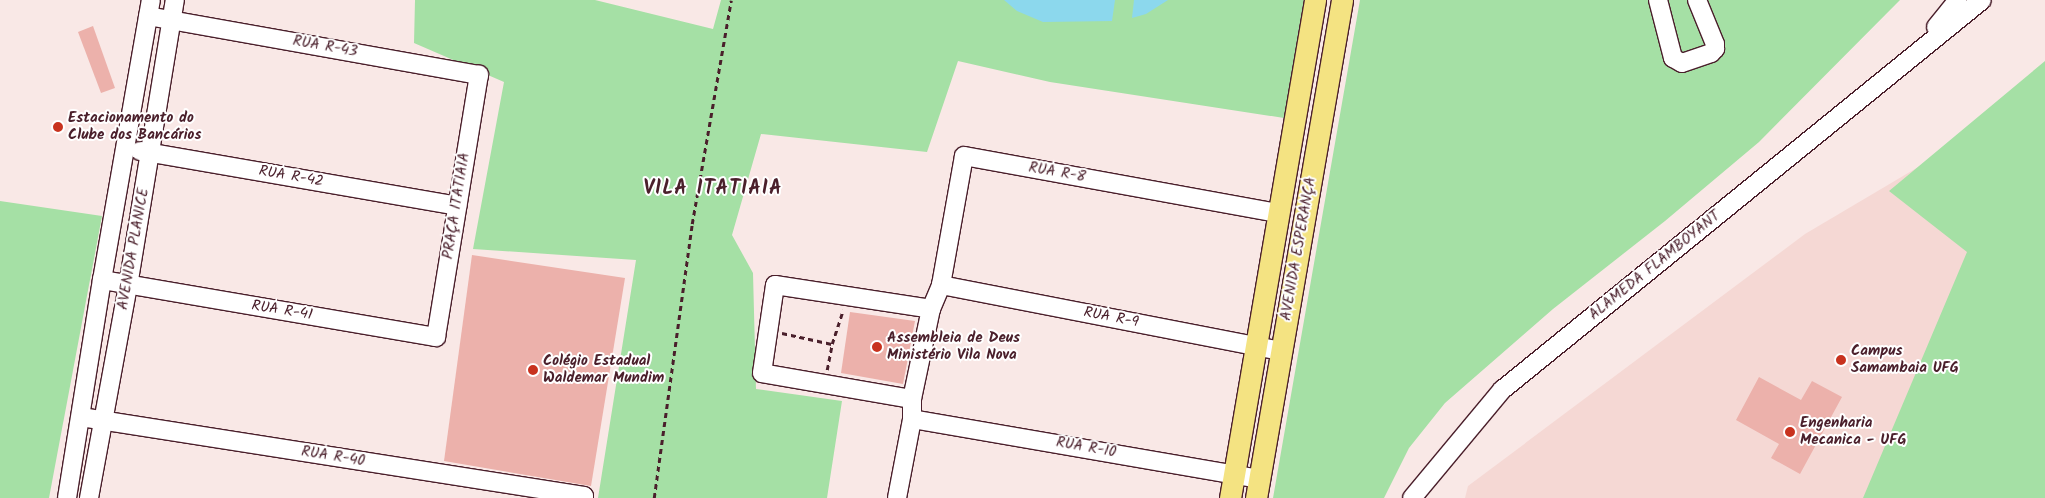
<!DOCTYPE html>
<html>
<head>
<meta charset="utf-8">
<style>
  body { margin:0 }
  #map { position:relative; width:2045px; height:498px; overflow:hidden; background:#f9e8e6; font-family:Kalam,sans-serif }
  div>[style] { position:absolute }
  .built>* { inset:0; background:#f5d8d4 }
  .green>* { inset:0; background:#a5e0a5 }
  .water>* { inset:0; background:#8cd8ed }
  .building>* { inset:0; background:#ecb1ab }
  .path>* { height:2.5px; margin-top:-1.25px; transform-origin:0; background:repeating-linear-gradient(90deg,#4a1f2b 0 5px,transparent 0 9px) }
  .roads { filter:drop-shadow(1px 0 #4a1f2b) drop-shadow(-1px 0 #4a1f2b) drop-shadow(0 1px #4a1f2b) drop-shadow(0 -1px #4a1f2b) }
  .minor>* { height:18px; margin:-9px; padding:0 9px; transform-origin:9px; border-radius:9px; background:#fff }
  .major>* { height:21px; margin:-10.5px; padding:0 10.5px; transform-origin:10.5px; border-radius:10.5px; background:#f4e382 }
  .dots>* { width:14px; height:14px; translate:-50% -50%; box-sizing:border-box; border:2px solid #fff; border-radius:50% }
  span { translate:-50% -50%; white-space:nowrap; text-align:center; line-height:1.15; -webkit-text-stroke:4px #fff; paint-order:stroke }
  .street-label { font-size:15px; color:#4a1f2b }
  .poi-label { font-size:15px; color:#4a1f2b; font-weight:700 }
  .left { translate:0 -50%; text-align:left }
  .district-label { font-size:20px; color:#4a1f2b; font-weight:700; letter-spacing:1px }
</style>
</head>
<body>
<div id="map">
  <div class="built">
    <div style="clip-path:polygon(2045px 92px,2045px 498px,1465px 498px,1468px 486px,1805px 234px)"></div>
  </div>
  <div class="green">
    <div style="clip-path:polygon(415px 0,595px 0,713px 29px,721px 0,1304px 0,1284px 118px,1050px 82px,958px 61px,927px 152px,761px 134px,732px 235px,753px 273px,756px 389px,842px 401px,827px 498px,598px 498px,636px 260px,473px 249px,504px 82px,414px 43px)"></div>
    <div style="clip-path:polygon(1360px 0,1900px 0,1759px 142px,1665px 221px,1553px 309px,1445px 403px,1409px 448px,1384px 498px,1273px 498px)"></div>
    <div style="clip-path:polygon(2045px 61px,2045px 498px,1863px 498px,1967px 252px,1889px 191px)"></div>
    <div style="clip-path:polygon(0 201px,102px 216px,49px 498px,0 498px)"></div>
  </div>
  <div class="water">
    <div style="clip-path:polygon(1004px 0,1115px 0,1112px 21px,1043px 22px,1017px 11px)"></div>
    <div style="clip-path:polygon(1134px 0,1168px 0,1146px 14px,1132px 18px)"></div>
  </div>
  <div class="building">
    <div style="clip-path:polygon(93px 26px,115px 88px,101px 93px,78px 32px)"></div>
    <div style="clip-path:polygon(472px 255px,625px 278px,591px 486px,444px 461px)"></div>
    <div style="clip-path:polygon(850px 312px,915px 321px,903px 384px,841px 373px)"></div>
    <div style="clip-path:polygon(1759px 377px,1801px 400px,1812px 381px,1842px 397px,1800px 474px,1771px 458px,1779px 444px,1736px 420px)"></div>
  </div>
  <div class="path">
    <div style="left:782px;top:333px;width:51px;rotate:12.4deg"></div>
    <div style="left:832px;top:344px;width:36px;rotate:-72deg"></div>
    <div style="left:827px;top:370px;width:26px;rotate:-79deg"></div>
    <div style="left:654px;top:498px;width:277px;rotate:-82.1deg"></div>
    <div style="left:692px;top:224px;width:227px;rotate:-80.1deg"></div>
  </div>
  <div class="roads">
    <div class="minor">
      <div style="left:1658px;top:0;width:60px;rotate:75.5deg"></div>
      <div style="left:1673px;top:58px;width:10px;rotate:29deg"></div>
      <div style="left:1682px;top:63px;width:31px;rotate:-19deg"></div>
      <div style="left:1711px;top:53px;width:6px;rotate:-45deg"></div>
      <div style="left:1715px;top:49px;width:5px;rotate:-90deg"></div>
      <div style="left:1715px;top:44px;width:48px;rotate:-112.2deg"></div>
      <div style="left:1936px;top:27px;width:35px;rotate:-51deg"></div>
      <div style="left:140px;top:151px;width:322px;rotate:9.8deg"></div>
      <div style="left:102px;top:280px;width:339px;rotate:9.7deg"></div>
      <div style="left:436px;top:337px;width:266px;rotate:-80.7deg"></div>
      <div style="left:479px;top:75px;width:336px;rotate:-169.9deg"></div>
      <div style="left:941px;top:285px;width:347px;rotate:11deg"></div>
      <div style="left:912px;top:399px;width:152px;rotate:-170.2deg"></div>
      <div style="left:762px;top:373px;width:89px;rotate:-81.6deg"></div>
      <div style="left:775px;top:285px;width:158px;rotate:8.7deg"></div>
      <div style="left:81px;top:417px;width:509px;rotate:8.93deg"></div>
      <div style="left:584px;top:496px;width:2px;rotate:90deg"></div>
      <div style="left:912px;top:419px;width:352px;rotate:9.8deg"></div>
      <div style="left:67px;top:498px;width:221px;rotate:-80.9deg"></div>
      <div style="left:102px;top:280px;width:284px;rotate:-80.1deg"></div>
      <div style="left:89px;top:498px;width:216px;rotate:-79.6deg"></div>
      <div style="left:128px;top:286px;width:290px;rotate:-80.7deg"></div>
      <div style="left:897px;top:498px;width:80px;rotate:-79.2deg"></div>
      <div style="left:912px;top:419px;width:20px;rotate:-90deg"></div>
      <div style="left:912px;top:399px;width:92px;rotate:-78.1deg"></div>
      <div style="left:931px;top:309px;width:26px;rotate:-67deg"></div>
      <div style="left:941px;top:285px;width:131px;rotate:-79.9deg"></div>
      <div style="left:964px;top:156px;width:320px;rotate:10.3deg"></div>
      <div style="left:1412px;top:498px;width:141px;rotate:-50.2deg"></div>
      <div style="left:1502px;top:390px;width:618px;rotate:-39.09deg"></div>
    </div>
    <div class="major">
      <div style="left:1230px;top:498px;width:505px;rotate:-80.31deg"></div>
      <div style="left:1256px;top:498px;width:505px;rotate:-80.2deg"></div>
    </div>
  </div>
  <div class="dots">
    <div style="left:58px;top:127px;background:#c8321e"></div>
    <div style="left:877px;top:347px;background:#c8321e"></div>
    <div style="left:1841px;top:360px;background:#c8321e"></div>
    <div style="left:533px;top:370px;background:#c8321e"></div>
    <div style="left:1790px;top:432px;background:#c8321e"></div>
  </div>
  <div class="street-label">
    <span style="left:325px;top:47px;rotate:10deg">RUA R-43</span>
    <span style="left:1057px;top:173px;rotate:10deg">RUA R-8</span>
    <span style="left:291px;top:177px;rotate:10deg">RUA R-42</span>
    <span style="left:457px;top:206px;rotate:-81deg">PRAÇA ITATIAIA</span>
    <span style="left:134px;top:249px;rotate:-80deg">AVENIDA PLANICE</span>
    <span style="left:1299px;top:249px;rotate:-80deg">AVENIDA ESPERANÇA</span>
    <span style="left:1655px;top:266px;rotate:-39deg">ALAMEDA FLAMBOYANT</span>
    <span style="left:282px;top:311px;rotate:9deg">RUA R-41</span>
    <span style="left:1111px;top:318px;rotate:11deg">RUA R-9</span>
    <span style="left:1086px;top:448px;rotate:10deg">RUA R-10</span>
    <span style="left:333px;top:457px;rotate:9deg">RUA R-40</span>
  </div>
  <div class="poi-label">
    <span class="left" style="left:68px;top:127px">Estacionamento do<br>Clube dos Bancários</span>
    <span class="left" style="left:887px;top:347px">Assembleia de Deus<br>Ministério Vila Nova</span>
    <span class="left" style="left:1851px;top:360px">Campus<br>Samambaia UFG</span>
    <span class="left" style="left:543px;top:370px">Colégio Estadual<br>Waldemar Mundim</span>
    <span class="left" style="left:1800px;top:432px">Engenharia<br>Mecanica - UFG</span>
  </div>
  <div class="district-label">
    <span style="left:713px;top:189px">VILA ITATIAIA</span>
  </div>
</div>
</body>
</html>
